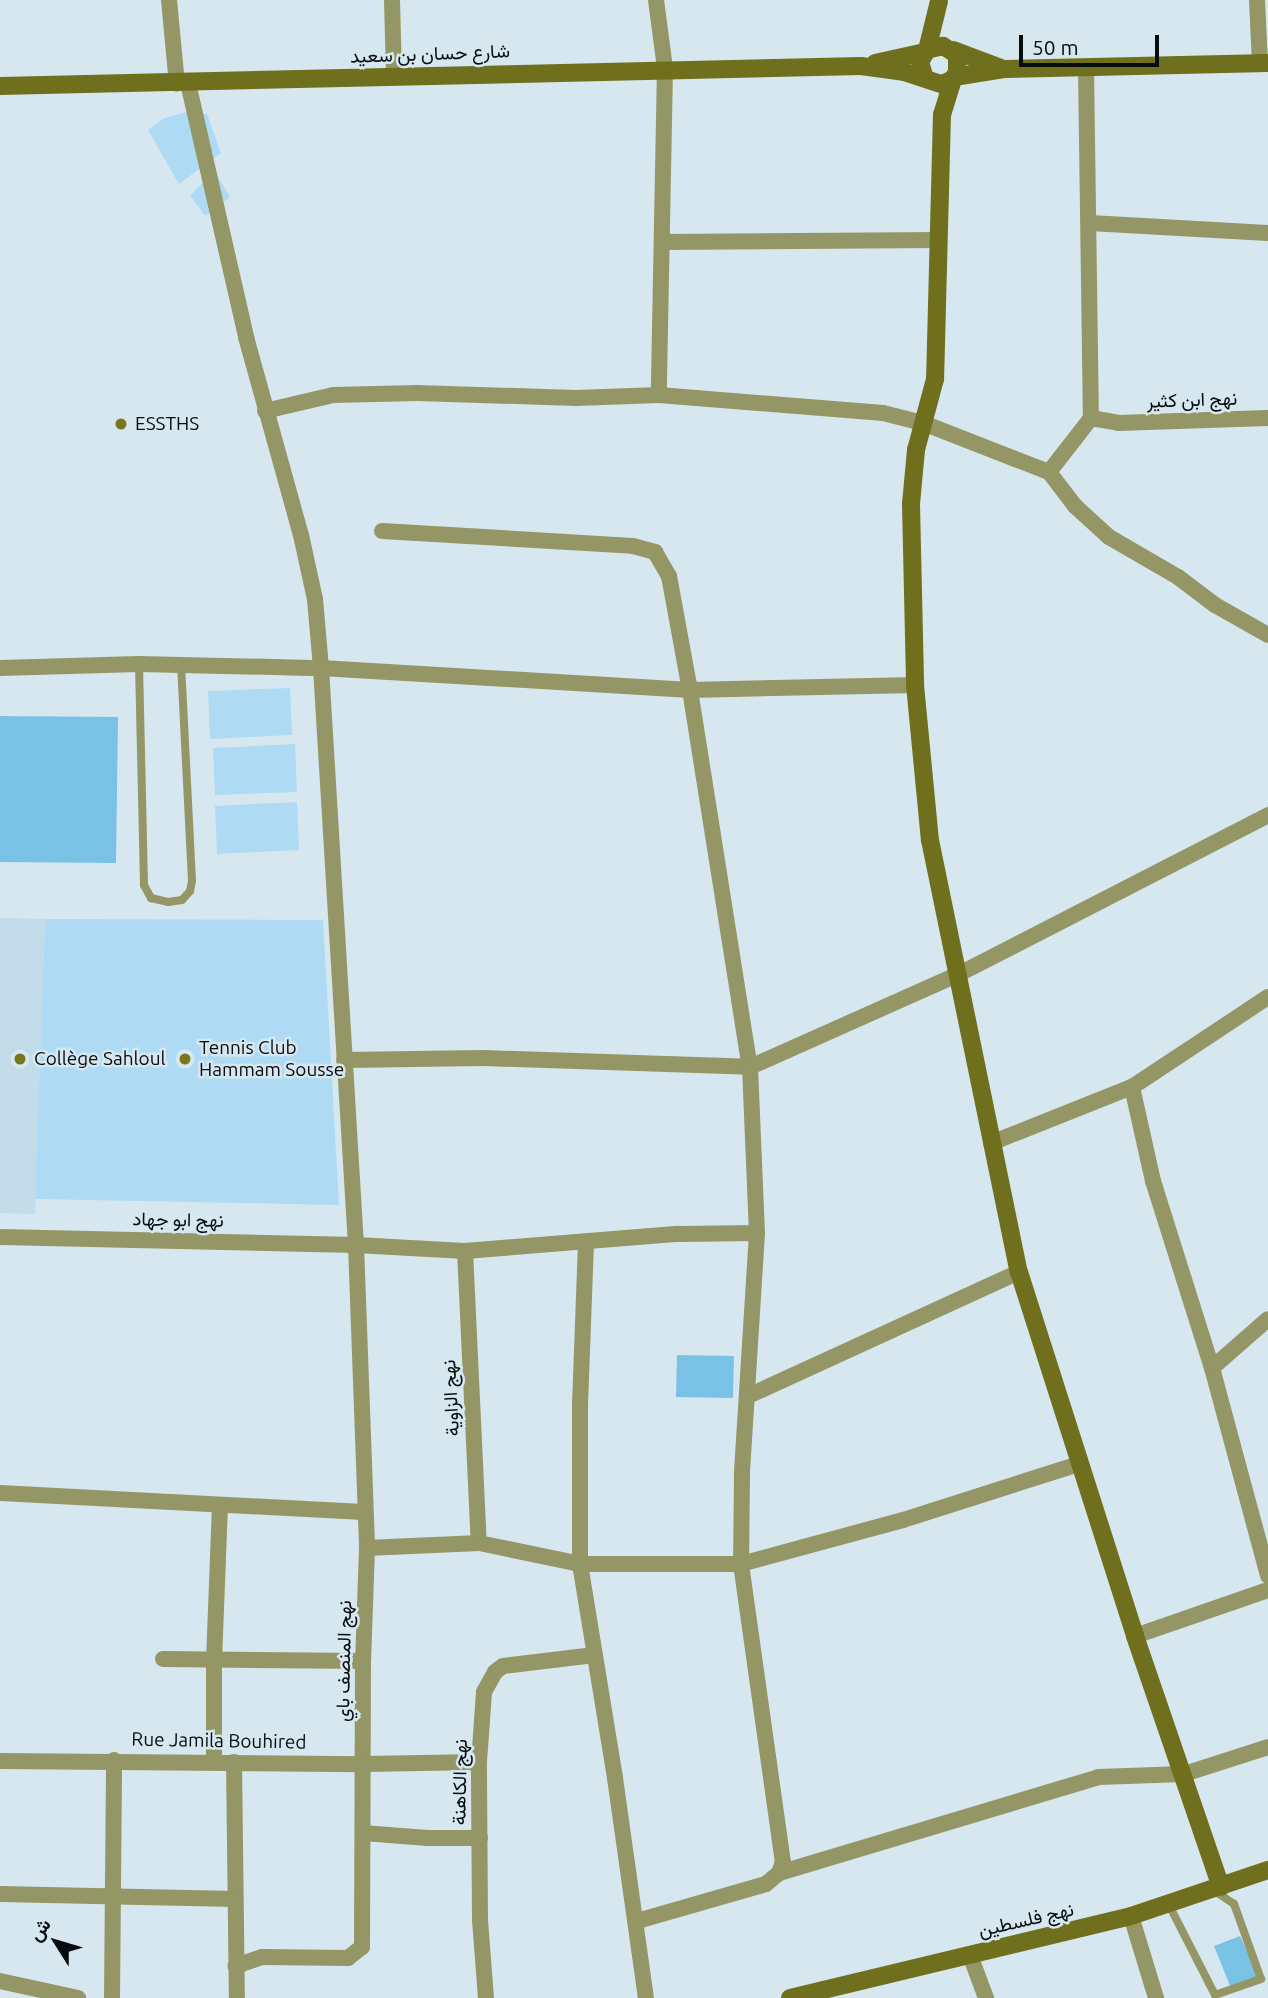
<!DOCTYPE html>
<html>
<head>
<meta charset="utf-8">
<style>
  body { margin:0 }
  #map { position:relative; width:1268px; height:1998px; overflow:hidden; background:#d6e7f0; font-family:Ubuntu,Vazirmatn,sans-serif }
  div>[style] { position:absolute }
  .built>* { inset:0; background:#c3dce9 }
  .green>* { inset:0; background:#aedbf3 }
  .building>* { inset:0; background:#79c2e6 }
  .lane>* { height:8px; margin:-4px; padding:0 4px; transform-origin:4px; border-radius:4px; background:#959665 }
  .street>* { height:16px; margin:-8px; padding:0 8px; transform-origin:8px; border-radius:8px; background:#959665 }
  .secondary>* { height:18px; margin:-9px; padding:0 9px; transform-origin:9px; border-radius:9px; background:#706f1d }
  .dots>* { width:19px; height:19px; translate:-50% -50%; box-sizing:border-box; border:4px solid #d6e7f0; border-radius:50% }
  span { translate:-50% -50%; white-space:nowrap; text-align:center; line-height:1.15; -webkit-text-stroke:5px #d6e7f0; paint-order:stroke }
  .street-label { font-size:19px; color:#070c0f }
  .poi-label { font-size:19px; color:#070c0f }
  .left { translate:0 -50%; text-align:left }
  .north { position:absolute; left:21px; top:1907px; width:70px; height:70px; -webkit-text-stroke:5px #d6e7f0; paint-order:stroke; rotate:307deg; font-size:19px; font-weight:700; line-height:28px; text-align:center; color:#070c0f }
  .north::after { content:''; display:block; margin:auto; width:24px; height:32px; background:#070c0f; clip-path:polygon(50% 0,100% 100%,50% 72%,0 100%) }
  .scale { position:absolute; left:1019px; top:35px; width:140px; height:32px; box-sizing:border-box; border:4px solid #070c0f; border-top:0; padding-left:9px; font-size:21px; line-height:24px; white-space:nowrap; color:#070c0f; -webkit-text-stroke:5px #d6e7f0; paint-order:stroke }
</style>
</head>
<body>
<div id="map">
  <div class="built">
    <div style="clip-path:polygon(0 918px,45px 919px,35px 1214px,0 1213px)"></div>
  </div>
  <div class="green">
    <div style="clip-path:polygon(187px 112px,207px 114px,221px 153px,179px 184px,148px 130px,164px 118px)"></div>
    <div style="clip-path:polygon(215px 172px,230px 197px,205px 216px,190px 195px)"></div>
    <div style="clip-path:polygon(290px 688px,292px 735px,210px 739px,208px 691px)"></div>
    <div style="clip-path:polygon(295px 744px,297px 792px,215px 795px,213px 748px)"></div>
    <div style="clip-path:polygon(297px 802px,299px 850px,217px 854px,215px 806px)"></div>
    <div style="clip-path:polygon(45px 919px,323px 920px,339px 1205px,35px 1199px)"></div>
  </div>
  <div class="building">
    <div style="clip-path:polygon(0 716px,118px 717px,116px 863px,0 862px)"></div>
    <div style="clip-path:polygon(677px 1355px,734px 1356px,733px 1398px,676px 1397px)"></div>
    <div style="clip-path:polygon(1240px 1936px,1259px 1976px,1231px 1988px,1214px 1946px)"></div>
  </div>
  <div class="lane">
    <div style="left:139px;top:664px;width:221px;rotate:88.7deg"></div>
    <div style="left:144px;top:885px;width:15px;rotate:62deg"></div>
    <div style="left:151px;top:898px;width:17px;rotate:13deg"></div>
    <div style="left:168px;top:902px;width:14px;rotate:-8deg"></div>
    <div style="left:182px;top:900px;width:12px;rotate:-48deg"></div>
    <div style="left:190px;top:891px;width:10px;rotate:-79deg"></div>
    <div style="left:192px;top:881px;width:215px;rotate:-92.9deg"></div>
    <div style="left:1169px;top:1905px;width:101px;rotate:62.9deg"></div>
    <div style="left:1215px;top:1995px;width:49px;rotate:-19.2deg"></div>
    <div style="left:1261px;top:1979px;width:80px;rotate:-109.8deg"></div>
    <div style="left:1234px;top:1904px;width:23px;rotate:-146deg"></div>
  </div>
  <div class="street">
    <div style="left:169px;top:0;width:84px;rotate:84.6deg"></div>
    <div style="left:392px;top:0;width:77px;rotate:88.5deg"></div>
    <div style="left:656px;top:0;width:69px;rotate:82.5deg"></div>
    <div style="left:665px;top:68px;width:327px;rotate:91.1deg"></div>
    <div style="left:1257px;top:0;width:63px;rotate:87.3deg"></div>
    <div style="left:1086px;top:67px;width:351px;rotate:89.2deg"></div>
    <div style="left:1091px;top:418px;width:27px;rotate:10deg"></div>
    <div style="left:1118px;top:423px;width:150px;rotate:-1.9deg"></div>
    <div style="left:188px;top:83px;width:261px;rotate:77.1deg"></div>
    <div style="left:246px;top:337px;width:205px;rotate:74.5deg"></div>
    <div style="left:301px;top:535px;width:66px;rotate:77.7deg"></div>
    <div style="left:315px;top:599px;width:69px;rotate:85deg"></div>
    <div style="left:321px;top:668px;width:370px;rotate:3.4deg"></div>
    <div style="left:690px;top:690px;width:225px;rotate:-1.3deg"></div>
    <div style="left:1090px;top:223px;width:178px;rotate:3.2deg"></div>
    <div style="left:663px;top:242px;width:275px;rotate:-0.4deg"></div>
    <div style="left:265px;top:411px;width:70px;rotate:-13.2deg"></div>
    <div style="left:333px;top:395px;width:84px;rotate:-1.4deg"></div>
    <div style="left:417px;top:393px;width:159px;rotate:1.8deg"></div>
    <div style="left:576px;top:398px;width:83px;rotate:-2.1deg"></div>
    <div style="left:659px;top:395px;width:225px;rotate:4.6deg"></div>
    <div style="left:883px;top:413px;width:41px;rotate:14deg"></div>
    <div style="left:923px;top:423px;width:135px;rotate:21.3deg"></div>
    <div style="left:1049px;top:472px;width:43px;rotate:52.6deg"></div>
    <div style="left:1075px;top:506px;width:46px;rotate:42.4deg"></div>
    <div style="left:1109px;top:537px;width:80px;rotate:30.1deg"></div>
    <div style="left:1178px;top:577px;width:46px;rotate:37.1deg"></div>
    <div style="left:1215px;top:605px;width:61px;rotate:29.5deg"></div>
    <div style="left:1049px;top:472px;width:68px;rotate:-52.1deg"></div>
    <div style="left:382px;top:531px;width:251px;rotate:3.4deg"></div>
    <div style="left:633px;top:546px;width:23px;rotate:15deg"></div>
    <div style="left:655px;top:552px;width:28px;rotate:60deg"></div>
    <div style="left:669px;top:576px;width:116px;rotate:79.6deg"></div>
    <div style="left:690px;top:690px;width:382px;rotate:81deg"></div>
    <div style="left:750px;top:1067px;width:166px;rotate:87.6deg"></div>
    <div style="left:757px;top:1233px;width:241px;rotate:93.6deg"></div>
    <div style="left:742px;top:1474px;width:90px;rotate:90.6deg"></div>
    <div style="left:741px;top:1564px;width:301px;rotate:82deg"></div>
    <div style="left:783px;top:1862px;width:12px;rotate:110deg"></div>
    <div style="left:779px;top:1873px;width:17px;rotate:140deg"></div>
    <div style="left:766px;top:1884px;width:134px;rotate:164deg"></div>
    <div style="left:0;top:668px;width:139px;rotate:-1.6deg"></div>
    <div style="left:139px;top:664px;width:182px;rotate:1.3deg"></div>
    <div style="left:321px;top:668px;width:578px;rotate:86.53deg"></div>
    <div style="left:356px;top:1245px;width:303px;rotate:87.9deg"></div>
    <div style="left:367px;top:1548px;width:113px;rotate:92deg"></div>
    <div style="left:363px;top:1661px;width:286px;rotate:90.2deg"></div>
    <div style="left:362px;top:1947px;width:18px;rotate:142deg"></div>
    <div style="left:348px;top:1958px;width:86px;rotate:-179.3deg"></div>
    <div style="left:262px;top:1957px;width:28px;rotate:161deg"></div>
    <div style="left:344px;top:1060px;width:139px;rotate:-0.8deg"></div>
    <div style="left:483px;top:1058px;width:267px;rotate:1.9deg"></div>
    <div style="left:750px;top:1067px;width:227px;rotate:-24deg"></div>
    <div style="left:957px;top:975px;width:350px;rotate:-27.2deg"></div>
    <div style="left:1132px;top:1087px;width:96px;rotate:77.4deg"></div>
    <div style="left:1153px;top:1181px;width:196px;rotate:72.5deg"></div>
    <div style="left:1212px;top:1368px;width:215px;rotate:74.9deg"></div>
    <div style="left:991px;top:1143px;width:152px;rotate:-21.7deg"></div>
    <div style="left:1132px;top:1087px;width:163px;rotate:-33.5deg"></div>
    <div style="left:0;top:1237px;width:356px;rotate:1.3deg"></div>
    <div style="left:356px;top:1245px;width:109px;rotate:3.2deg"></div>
    <div style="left:465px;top:1251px;width:214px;rotate:-4.6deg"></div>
    <div style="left:678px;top:1234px;width:79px;rotate:-0.7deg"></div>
    <div style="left:586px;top:1242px;width:160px;rotate:92.1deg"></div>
    <div style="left:580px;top:1402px;width:162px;rotate:90deg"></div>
    <div style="left:580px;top:1564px;width:217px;rotate:80.7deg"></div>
    <div style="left:615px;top:1778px;width:222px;rotate:82deg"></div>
    <div style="left:465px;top:1251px;width:292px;rotate:87.3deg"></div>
    <div style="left:1212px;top:1368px;width:74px;rotate:-41.2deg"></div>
    <div style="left:748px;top:1396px;width:298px;rotate:-24.6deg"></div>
    <div style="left:0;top:1493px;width:364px;rotate:3deg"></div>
    <div style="left:367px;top:1548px;width:112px;rotate:-2.6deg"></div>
    <div style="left:479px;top:1543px;width:103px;rotate:11.7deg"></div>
    <div style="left:580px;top:1564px;width:161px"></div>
    <div style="left:741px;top:1564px;width:168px;rotate:-15.2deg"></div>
    <div style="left:903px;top:1520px;width:185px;rotate:-17.7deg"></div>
    <div style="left:1135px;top:1636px;width:141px;rotate:-19.1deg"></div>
    <div style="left:163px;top:1659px;width:200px;rotate:0.6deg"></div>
    <div style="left:0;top:1761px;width:364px;rotate:0.5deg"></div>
    <div style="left:364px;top:1764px;width:115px;rotate:-1deg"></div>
    <div style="left:214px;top:1762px;width:101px;rotate:-90deg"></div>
    <div style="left:214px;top:1661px;width:156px;rotate:-87.8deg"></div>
    <div style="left:234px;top:1762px;width:236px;rotate:89.3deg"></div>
    <div style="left:363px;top:1833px;width:65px;rotate:4.4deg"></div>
    <div style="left:428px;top:1838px;width:52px"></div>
    <div style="left:779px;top:1873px;width:333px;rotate:-16.7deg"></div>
    <div style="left:1098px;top:1777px;width:86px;rotate:-2deg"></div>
    <div style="left:1184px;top:1774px;width:88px;rotate:-17.8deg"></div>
    <div style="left:0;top:1894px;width:235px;rotate:1.2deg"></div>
    <div style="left:1131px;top:1916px;width:86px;rotate:73deg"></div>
    <div style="left:970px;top:1955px;width:46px;rotate:69.6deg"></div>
    <div style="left:0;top:1981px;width:80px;rotate:12.3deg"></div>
    <div style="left:112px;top:1998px;width:238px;rotate:-89.5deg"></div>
    <div style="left:486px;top:1998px;width:78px;rotate:-94.4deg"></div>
    <div style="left:480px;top:1920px;width:158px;rotate:-90.4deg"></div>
    <div style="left:479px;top:1762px;width:70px;rotate:-85.9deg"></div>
    <div style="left:484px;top:1692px;width:23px;rotate:-61deg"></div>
    <div style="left:495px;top:1672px;width:10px;rotate:-37deg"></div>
    <div style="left:503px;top:1666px;width:92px;rotate:-6.9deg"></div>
  </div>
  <div class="secondary">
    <div style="left:927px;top:50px;width:50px;rotate:-76.2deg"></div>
    <div style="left:953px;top:50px;width:51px;rotate:20.6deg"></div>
    <div style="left:875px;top:63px;width:51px;rotate:-12.4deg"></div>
    <div style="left:954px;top:77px;width:52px;rotate:-8.9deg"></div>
    <div style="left:1005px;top:69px;width:263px;rotate:-1.3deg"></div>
    <div style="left:953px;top:79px;width:37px;rotate:107deg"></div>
    <div style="left:942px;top:114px;width:265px;rotate:91.5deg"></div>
    <div style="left:935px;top:379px;width:73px;rotate:105deg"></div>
    <div style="left:916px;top:450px;width:54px;rotate:95.3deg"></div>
    <div style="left:911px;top:504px;width:181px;rotate:88.7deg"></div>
    <div style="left:915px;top:685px;width:156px;rotate:84.5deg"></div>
    <div style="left:930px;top:840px;width:441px;rotate:78.4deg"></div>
    <div style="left:1019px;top:1272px;width:382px;rotate:72.3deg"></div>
    <div style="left:1135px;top:1636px;width:265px;rotate:71.1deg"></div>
    <div style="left:0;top:86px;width:861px;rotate:-1.33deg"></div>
    <div style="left:861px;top:66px;width:43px;rotate:7.9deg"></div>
    <div style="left:904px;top:72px;width:40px;rotate:18deg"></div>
    <div style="left:942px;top:84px;width:12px;rotate:-24deg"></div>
    <div style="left:953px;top:79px;width:8px;rotate:-60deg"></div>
    <div style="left:957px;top:72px;width:17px;rotate:-90deg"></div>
    <div style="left:957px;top:55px;width:17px;rotate:-147deg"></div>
    <div style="left:943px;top:46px;width:16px;rotate:166deg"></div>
    <div style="left:927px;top:50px;width:14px;rotate:120deg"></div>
    <div style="left:920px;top:62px;width:17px;rotate:73deg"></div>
    <div style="left:790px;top:1998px;width:351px;rotate:-13.5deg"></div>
    <div style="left:1131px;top:1916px;width:145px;rotate:-18.6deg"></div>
  </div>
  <div class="dots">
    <div style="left:121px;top:424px;background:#78771e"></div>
    <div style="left:20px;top:1059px;background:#78771e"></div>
    <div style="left:185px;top:1059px;background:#78771e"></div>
  </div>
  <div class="street-label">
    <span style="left:430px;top:54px;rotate:-2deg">شارع حسان بن سعيد</span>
    <span style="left:1192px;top:400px;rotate:-2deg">نهج ابن كثير</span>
    <span style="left:178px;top:1220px;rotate:1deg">نهج ابو جهاد</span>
    <span style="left:451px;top:1398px;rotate:-93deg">نهج الزاوية</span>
    <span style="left:344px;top:1661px;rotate:-89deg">نهج المنصف باي</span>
    <span style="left:219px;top:1741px;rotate:1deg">Rue Jamila Bouhired</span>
    <span style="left:460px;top:1782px;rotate:-89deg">نهج الكاهنة</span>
    <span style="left:1026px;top:1920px;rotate:-13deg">نهج فلسطين</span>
  </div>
  <div class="poi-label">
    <span class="left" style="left:135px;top:424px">ESSTHS</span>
    <span class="left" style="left:199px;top:1059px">Tennis Club<br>Hammam Sousse</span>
    <span class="left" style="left:34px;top:1059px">Collège Sahloul</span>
  </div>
  <div class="north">ش</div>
  <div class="scale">50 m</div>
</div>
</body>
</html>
